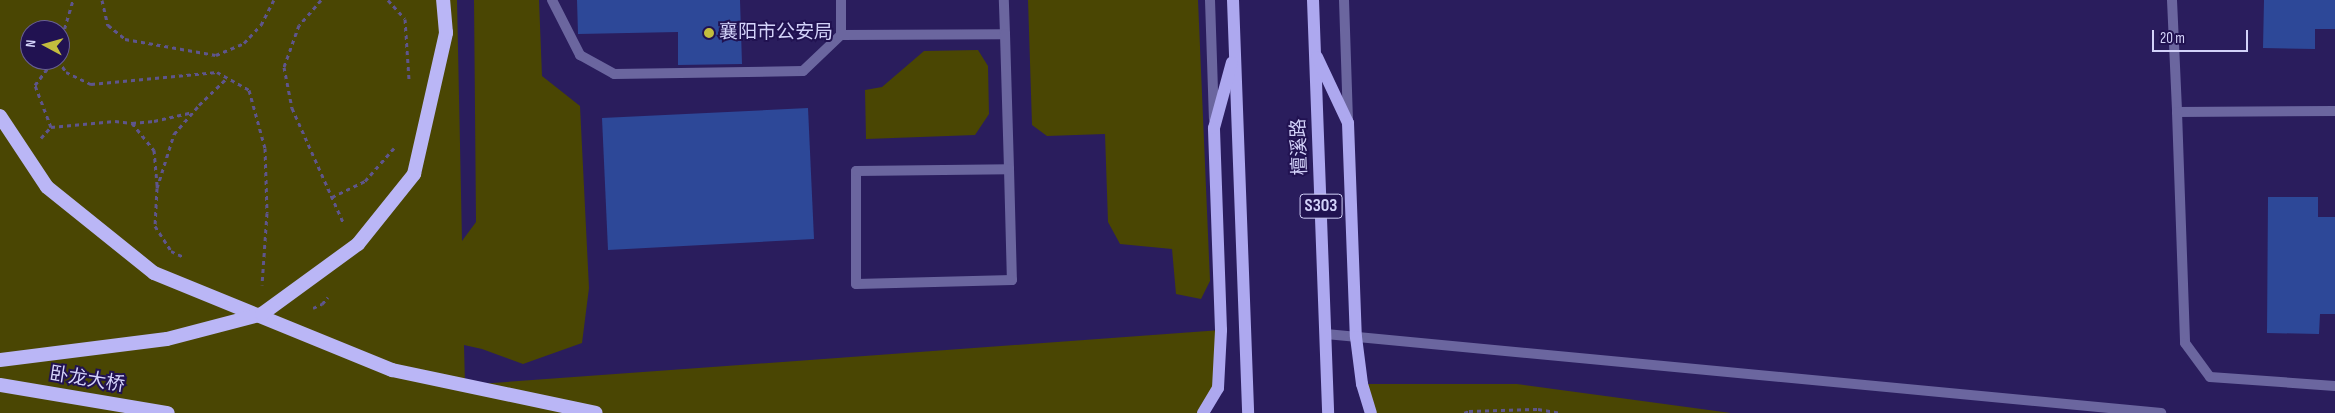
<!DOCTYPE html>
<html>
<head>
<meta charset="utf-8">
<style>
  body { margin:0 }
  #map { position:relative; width:2335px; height:413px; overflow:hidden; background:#2a1d5d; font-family:"Sofia Sans Condensed","Noto Sans SC",sans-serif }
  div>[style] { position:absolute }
  .green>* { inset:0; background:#4a4603 }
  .building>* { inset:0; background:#2d4898 }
  .path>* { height:3px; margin-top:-1.5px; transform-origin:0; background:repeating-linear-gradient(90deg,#5e558d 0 4px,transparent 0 8px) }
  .service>* { height:10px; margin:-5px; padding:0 5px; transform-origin:5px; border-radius:5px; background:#6b669f }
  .minor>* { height:10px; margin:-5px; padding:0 5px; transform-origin:5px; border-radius:5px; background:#6b669f }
  .tertiary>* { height:10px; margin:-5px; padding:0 5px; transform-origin:5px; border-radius:5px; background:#6b669f }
  .primary>* { height:12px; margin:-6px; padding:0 6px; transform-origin:6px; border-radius:6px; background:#ada8ef }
  .trunk>* { height:14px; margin:-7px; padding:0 7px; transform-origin:7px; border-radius:7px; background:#bab6f6 }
  .trunk-bridge>* { height:14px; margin:-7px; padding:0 7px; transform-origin:7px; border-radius:7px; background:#bab6f6 }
  .dots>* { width:14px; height:14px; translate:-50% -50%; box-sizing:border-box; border:2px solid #211251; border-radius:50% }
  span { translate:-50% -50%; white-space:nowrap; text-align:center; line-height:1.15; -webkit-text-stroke:4px #211251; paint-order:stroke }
  .shield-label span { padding:1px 4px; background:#211251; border:1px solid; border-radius:4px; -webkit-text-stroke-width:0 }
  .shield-label { font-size:18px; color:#d3d2f9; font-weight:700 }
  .poi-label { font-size:19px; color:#d3d2f9 }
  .left { translate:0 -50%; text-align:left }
  .street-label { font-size:19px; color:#d3d2f9 }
  .north { position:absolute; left:20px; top:20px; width:50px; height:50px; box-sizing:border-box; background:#211251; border:1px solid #685f94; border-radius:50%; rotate:276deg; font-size:14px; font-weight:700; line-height:20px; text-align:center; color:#d3d2f9 }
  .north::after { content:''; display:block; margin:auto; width:18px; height:22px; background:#c3bd3e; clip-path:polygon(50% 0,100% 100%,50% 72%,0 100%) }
  .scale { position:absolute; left:2152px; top:30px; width:96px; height:22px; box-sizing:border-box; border:2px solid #d3d2f9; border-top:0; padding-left:6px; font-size:15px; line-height:18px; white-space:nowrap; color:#d3d2f9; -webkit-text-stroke:4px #211251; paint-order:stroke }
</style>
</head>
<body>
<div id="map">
  <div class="green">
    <div style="clip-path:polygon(evenodd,0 0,457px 0,462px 241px,476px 222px,474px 0,539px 0,542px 76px,580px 106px,589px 288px,582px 343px,523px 364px,482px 349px,464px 345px,465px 385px,1221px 330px,1218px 388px,1203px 413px,0 413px,0 0,30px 30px,60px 30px,60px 60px,30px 60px,30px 30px)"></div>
    <div style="clip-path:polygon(1028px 0,1198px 0,1210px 281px,1201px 299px,1176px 294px,1172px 249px,1120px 244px,1108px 222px,1105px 134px,1047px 136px,1032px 125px)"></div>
    <div style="clip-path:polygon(978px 50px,988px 66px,989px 114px,975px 135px,866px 139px,865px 90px,882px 87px,924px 51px)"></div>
    <div style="clip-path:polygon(1362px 384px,1517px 384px,1731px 413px,1371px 413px)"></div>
  </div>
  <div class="building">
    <div style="clip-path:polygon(577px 0,740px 0,742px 64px,678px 65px,678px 32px,578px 34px)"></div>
    <div style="clip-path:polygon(2264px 0,2335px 0,2335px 29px,2315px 29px,2315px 49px,2263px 48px)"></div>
    <div style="clip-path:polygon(808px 108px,814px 239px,608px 250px,602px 118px)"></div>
    <div style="clip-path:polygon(2268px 197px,2318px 197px,2318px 217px,2335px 217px,2335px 314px,2320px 314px,2319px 334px,2267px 333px)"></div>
  </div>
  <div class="path">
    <div style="left:102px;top:0;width:26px;rotate:77deg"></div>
    <div style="left:108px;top:25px;width:22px;rotate:39deg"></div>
    <div style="left:125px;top:39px;width:92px;rotate:10deg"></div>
    <div style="left:216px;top:55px;width:30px;rotate:-23deg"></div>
    <div style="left:244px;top:43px;width:25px;rotate:-47deg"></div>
    <div style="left:261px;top:25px;width:28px;rotate:-63deg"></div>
    <div style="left:321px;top:0;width:33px;rotate:131deg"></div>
    <div style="left:299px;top:25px;width:45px;rotate:109.7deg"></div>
    <div style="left:284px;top:67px;width:42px;rotate:79deg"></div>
    <div style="left:292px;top:108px;width:127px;rotate:65.9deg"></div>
    <div style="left:388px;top:0;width:25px;rotate:48deg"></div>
    <div style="left:405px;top:19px;width:61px;rotate:86.2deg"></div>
    <div style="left:60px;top:44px;width:46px;rotate:-73.5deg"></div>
    <div style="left:58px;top:60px;width:14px;rotate:56deg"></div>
    <div style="left:66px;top:72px;width:28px;rotate:26deg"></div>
    <div style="left:91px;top:84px;width:127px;rotate:-5.4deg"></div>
    <div style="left:217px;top:72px;width:37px;rotate:29deg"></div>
    <div style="left:249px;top:90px;width:60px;rotate:74.6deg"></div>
    <div style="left:265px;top:148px;width:65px;rotate:88.2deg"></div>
    <div style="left:267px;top:213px;width:72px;rotate:94deg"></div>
    <div style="left:132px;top:123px;width:22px;rotate:-5deg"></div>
    <div style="left:154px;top:121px;width:39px;rotate:-13deg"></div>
    <div style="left:51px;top:127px;width:64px;rotate:-5.4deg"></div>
    <div style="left:115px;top:121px;width:17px;rotate:7deg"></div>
    <div style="left:132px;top:123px;width:35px;rotate:51deg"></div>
    <div style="left:154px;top:150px;width:38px;rotate:85deg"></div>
    <div style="left:157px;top:188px;width:57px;rotate:-72.5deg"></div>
    <div style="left:174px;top:134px;width:38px;rotate:-49deg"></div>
    <div style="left:199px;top:105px;width:39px;rotate:-44deg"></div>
    <div style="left:41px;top:138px;width:15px;rotate:-48deg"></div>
    <div style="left:51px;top:127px;width:45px;rotate:-110.9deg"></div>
    <div style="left:35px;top:85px;width:31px;rotate:-53deg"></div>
    <div style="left:157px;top:188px;width:38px;rotate:93deg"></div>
    <div style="left:155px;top:226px;width:30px;rotate:57deg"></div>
    <div style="left:171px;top:251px;width:14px;rotate:25deg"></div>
    <div style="left:332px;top:197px;width:37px;rotate:-26deg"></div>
    <div style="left:365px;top:181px;width:44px;rotate:-48.7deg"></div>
    <div style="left:313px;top:308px;width:10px;rotate:-24deg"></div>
    <div style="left:322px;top:304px;width:9px;rotate:-49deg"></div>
    <div style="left:1464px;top:413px;width:5px;rotate:-22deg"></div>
    <div style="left:1469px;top:411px;width:69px;rotate:-1.7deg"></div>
    <div style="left:1538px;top:409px;width:22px;rotate:10deg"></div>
  </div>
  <div class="service">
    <div style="left:552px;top:0;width:62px;rotate:63deg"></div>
    <div style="left:580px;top:55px;width:39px;rotate:29deg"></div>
    <div style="left:614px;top:74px;width:189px;rotate:-0.9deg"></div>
    <div style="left:803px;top:71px;width:52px;rotate:-43.5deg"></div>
    <div style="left:841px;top:0;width:35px;rotate:90deg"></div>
    <div style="left:841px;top:35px;width:164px;rotate:-0.3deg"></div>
    <div style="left:1005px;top:34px;width:34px;rotate:-92deg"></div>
    <div style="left:2172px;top:0;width:112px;rotate:87.4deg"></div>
    <div style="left:2177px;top:112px;width:158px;rotate:-0.4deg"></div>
    <div style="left:1005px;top:34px;width:135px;rotate:88.3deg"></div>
    <div style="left:1009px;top:169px;width:111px;rotate:88.5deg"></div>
    <div style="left:1012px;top:280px;width:156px;rotate:178.5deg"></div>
    <div style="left:856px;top:284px;width:113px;rotate:-90deg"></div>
    <div style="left:856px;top:171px;width:153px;rotate:-0.7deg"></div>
    <div style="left:2177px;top:112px;width:231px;rotate:88deg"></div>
    <div style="left:2185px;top:343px;width:42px;rotate:53.7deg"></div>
    <div style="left:2210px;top:377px;width:125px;rotate:4.1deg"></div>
  </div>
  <div class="minor">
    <div style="left:1326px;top:334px;width:839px;rotate:5.4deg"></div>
  </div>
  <div class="tertiary">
    <div style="left:1210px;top:0;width:119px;rotate:88.1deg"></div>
    <div style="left:1344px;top:0;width:120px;rotate:88.1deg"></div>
  </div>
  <div class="primary">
    <div style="left:1233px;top:0;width:413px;rotate:87.9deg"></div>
    <div style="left:1313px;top:0;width:413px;rotate:87.9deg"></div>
    <div style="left:1317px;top:57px;width:73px;rotate:64.8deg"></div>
    <div style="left:1348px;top:123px;width:214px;rotate:87.9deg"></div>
    <div style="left:1356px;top:337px;width:47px;rotate:82.7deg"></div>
    <div style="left:1362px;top:384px;width:30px;rotate:73deg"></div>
    <div style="left:1203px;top:413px;width:29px;rotate:-59deg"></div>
    <div style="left:1218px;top:388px;width:58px;rotate:-87deg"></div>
    <div style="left:1221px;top:330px;width:202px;rotate:-92deg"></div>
    <div style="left:1214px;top:128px;width:68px;rotate:-74.7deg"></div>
  </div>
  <div class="trunk">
    <div style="left:358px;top:244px;width:90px;rotate:-51.3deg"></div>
    <div style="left:414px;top:174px;width:145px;rotate:-77.2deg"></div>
    <div style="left:446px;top:33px;width:33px;rotate:-95deg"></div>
    <div style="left:0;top:360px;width:168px;rotate:-7.2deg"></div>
    <div style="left:0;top:385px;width:170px;rotate:9.5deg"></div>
  </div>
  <div class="trunk-bridge">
    <div style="left:0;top:116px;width:85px;rotate:56.5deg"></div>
    <div style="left:47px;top:187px;width:137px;rotate:38.8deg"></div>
    <div style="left:154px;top:273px;width:257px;rotate:22.2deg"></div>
    <div style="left:392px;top:370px;width:208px;rotate:11.9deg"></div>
    <div style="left:167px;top:339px;width:98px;rotate:-14.7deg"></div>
    <div style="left:262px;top:314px;width:119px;rotate:-36.1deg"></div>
  </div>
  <div class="dots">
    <div style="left:709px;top:33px;background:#c3bd3e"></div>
  </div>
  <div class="shield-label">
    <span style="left:1321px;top:206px">S303</span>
  </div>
  <div class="poi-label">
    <span class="left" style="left:719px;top:33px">襄阳市公安局</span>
  </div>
  <div class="street-label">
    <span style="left:1300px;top:147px;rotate:-92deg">檀溪路</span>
    <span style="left:87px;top:380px;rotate:9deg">卧龙大桥</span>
  </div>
  <div class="north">N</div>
  <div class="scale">20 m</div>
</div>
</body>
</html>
